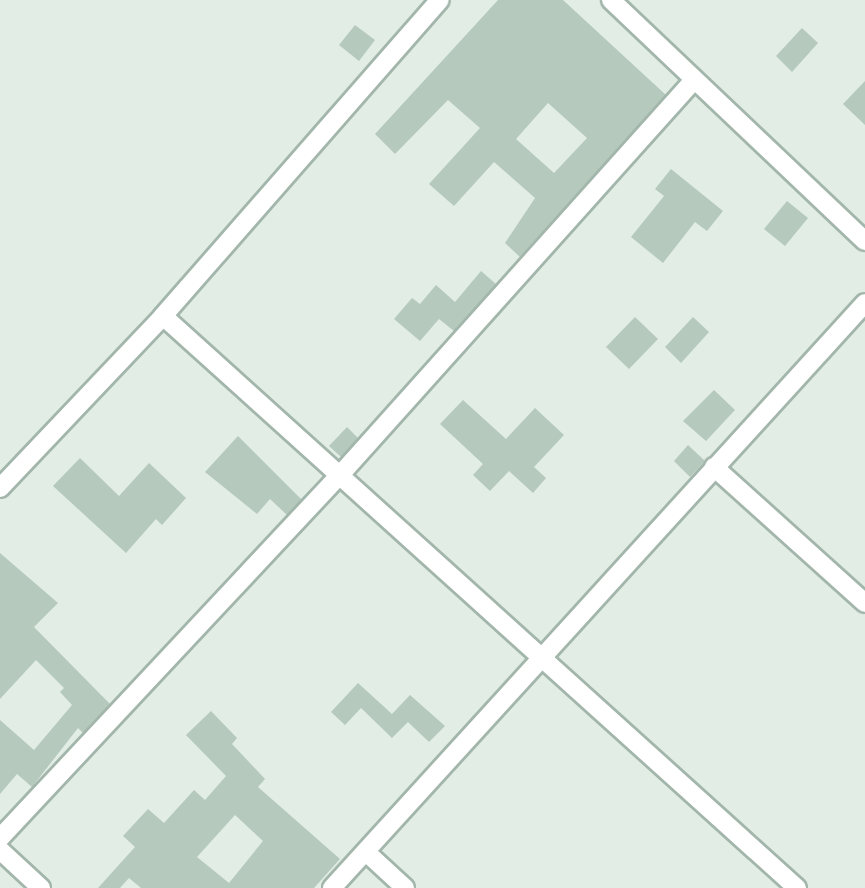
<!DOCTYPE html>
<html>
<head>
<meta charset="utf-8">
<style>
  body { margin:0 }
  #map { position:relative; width:865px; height:888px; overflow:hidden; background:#e1ede5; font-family:"Exo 2",sans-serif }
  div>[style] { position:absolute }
  .building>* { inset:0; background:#b6c9bd }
  .roads { filter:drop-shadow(2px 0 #a3b6ab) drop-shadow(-2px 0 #a3b6ab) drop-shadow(0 2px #a3b6ab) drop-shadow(0 -2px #a3b6ab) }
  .street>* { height:18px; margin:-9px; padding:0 9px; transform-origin:9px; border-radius:9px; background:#fff }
  .secondary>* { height:18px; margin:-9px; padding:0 9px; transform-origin:9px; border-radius:9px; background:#fff }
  span { translate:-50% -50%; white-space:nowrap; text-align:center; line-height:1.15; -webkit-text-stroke:4.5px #f2f9f4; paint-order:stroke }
</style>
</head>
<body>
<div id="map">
  <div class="building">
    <div style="clip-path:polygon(evenodd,498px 0,563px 0,666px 95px,520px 257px,505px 243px,535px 198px,494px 162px,454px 206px,429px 184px,480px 128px,448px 100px,395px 154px,375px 134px,498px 0,548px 103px,587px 138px,554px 173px,516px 139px,548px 103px)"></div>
    <div style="clip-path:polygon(355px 25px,375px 40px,359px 61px,339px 45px)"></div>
    <div style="clip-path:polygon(802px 28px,818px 43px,792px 72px,776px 56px)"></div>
    <div style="clip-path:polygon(865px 81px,865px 125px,843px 104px)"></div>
    <div style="clip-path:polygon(671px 169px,723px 211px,707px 231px,695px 222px,663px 263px,631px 237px,664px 196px,655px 189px)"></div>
    <div style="clip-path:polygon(787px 201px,808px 218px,785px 246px,764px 229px)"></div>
    <div style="clip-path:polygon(481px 271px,496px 284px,454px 331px,439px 319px,420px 341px,394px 319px,412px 298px,420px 304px,436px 285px,455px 302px)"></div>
    <div style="clip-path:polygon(635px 317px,658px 339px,629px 369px,606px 347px)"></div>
    <div style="clip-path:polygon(693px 317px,709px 332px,681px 363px,665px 347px)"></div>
    <div style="clip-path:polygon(714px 390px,735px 410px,706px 441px,683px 421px)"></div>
    <div style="clip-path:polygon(463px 400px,506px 439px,535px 408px,564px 435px,534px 467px,546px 478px,533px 493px,509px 471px,490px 491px,473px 475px,483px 464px,440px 424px)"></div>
    <div style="clip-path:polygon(347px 427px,358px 438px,341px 457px,329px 446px)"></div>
    <div style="clip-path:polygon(238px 436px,302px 500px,287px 515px,270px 499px,257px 514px,205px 472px)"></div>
    <div style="clip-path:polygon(688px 445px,705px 461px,690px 477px,674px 461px)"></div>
    <div style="clip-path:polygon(80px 458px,119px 496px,149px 463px,186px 498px,162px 525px,156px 519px,126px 553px,53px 486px)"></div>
    <div style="clip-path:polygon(0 553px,58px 603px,34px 627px,110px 704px,83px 733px,78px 728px,32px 787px,17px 774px,0 794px,0 720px,34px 750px,72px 705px,60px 692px,64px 688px,36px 660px,0 699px)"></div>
    <div style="clip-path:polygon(358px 683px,392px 714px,410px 695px,445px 726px,429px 742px,408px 722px,392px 738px,361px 708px,345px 725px,331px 712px)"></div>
    <div style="clip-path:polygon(evenodd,211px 711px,237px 738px,232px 744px,265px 779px,258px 787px,340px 859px,314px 888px,141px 888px,129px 878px,120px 888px,98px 888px,135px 847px,123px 836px,148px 809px,164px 823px,194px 790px,205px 800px,226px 776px,186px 735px,211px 711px,235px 815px,263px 841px,229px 883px,197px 857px,235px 815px)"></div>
  </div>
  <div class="roads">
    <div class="street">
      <div style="left:611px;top:0;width:350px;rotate:43.5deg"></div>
      <div style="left:163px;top:316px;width:854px;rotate:42.06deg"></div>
      <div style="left:714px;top:467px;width:203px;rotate:42deg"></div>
      <div style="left:0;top:838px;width:497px;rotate:-46.9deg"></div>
      <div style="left:340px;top:475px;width:530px;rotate:-48.13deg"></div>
      <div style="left:0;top:850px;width:56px;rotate:42.8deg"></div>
      <div style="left:366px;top:852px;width:53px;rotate:42.7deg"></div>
      <div style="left:332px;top:888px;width:791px;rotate:-47.66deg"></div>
    </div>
    <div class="secondary">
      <div style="left:0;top:488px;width:237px;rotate:-46.5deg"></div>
      <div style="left:163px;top:316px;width:420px;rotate:-48.8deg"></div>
    </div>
  </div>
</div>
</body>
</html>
